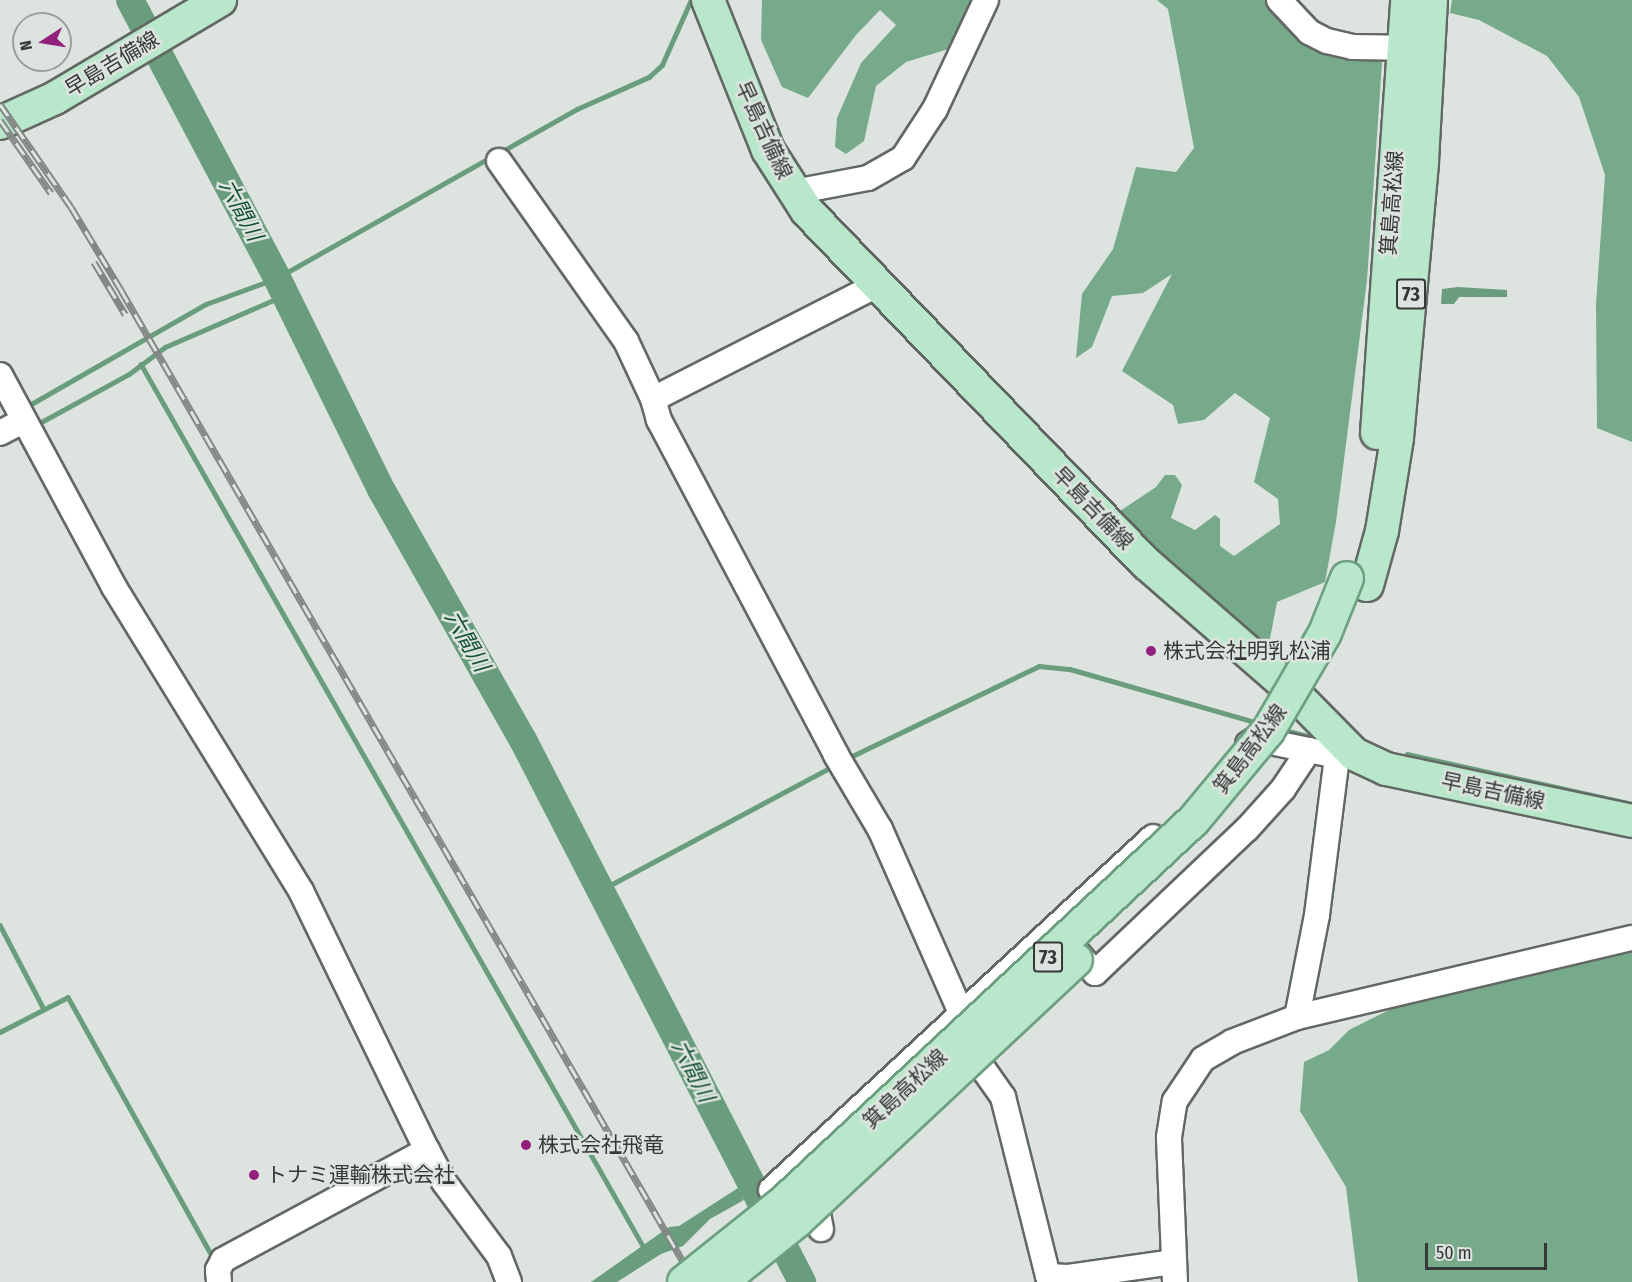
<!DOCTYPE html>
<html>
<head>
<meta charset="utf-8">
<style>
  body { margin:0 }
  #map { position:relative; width:1632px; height:1282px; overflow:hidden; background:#dde4df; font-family:"Fira Sans Condensed","Noto Sans JP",sans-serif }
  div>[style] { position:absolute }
  .forest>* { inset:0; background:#76aa8a }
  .water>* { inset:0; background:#699d7d }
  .stream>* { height:4.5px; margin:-2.25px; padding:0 2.25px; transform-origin:2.25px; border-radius:2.25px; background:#699d7d }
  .river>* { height:28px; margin:-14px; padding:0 14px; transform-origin:14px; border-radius:14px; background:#699d7d }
  .roads { filter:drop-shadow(2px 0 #626864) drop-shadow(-2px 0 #626864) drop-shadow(0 2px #626864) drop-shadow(0 -2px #626864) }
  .minor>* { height:24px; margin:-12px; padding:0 12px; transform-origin:12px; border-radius:12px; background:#fff }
  .major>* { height:32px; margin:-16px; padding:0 16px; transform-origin:16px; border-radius:16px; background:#b9e7cb }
  .rail>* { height:7px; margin-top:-3.5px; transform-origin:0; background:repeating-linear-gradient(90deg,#dde4df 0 14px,#838885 0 28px); box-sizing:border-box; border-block:2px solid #838885 }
  .bridges { filter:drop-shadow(2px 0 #6d9f81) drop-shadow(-2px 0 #6d9f81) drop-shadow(0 2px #6d9f81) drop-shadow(0 -2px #6d9f81) }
  .major-bridge>* { height:32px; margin:-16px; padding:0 16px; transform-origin:16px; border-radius:16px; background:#b9e7cb }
  .dots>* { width:16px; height:16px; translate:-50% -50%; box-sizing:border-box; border:3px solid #dde4df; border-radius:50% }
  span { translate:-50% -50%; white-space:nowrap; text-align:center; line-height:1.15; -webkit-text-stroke:5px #dde4df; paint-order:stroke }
  .shield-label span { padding:2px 4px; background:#dde4df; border:2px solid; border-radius:4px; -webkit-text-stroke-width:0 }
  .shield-label { font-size:20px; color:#353836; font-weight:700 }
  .street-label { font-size:21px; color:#353836 }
  .poi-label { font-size:21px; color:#353836 }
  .left { translate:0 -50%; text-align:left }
  .water-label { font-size:22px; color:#125031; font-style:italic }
  .north { position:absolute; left:12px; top:12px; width:60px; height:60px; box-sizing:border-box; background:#dde4df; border:2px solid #9a9f9b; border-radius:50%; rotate:258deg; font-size:16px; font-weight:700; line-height:24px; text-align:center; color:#353836 }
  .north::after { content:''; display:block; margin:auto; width:21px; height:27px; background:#94207e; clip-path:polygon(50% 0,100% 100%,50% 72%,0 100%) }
  .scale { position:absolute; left:1425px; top:1243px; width:122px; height:27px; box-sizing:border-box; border:3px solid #353836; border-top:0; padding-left:8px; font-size:18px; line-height:21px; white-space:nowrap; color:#353836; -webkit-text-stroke:4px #dde4df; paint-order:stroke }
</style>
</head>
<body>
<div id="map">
  <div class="forest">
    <div style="clip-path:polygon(762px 0,974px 0,952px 48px,906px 62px,876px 86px,864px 141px,846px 154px,835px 147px,837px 118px,861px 63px,896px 25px,880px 10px,856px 35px,808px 98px,782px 87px,761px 40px)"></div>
    <div style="clip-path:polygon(1157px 0,1269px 0,1284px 25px,1312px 46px,1377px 57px,1382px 63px,1367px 280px,1336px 522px,1325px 582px,1277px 602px,1268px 649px,1114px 515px,1156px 487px,1165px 475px,1175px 475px,1182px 485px,1171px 518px,1195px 530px,1215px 515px,1220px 519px,1220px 546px,1234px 556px,1280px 524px,1278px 499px,1254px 482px,1270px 418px,1235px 393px,1204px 420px,1178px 424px,1173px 405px,1122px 371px,1172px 274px,1143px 293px,1112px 296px,1092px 347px,1076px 358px,1082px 294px,1113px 249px,1136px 167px,1176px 172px,1194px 148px,1168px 9px)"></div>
    <div style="clip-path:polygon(1452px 0,1632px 0,1632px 442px,1597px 428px,1596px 304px,1605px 175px,1579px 97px,1547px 56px,1479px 20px,1450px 13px)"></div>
    <div style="clip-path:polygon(1632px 948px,1632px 1282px,1358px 1282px,1346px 1187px,1300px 1111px,1304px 1062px,1329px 1050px,1349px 1030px,1407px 1001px)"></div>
  </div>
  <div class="water">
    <div style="clip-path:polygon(1458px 287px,1507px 290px,1507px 297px,1459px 297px,1454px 304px,1441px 304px,1442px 289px)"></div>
    <div style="clip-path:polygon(738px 1188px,744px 1200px,710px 1219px,683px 1246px,661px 1254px,617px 1282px,591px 1282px,669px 1227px,679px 1226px)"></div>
  </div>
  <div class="stream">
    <div style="left:501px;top:152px;width:87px;rotate:-29.5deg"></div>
    <div style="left:577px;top:109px;width:79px;rotate:-24deg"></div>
    <div style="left:649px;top:77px;width:18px;rotate:-43deg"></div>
    <div style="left:662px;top:65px;width:71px;rotate:-66deg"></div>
    <div style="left:141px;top:364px;width:1021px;rotate:60.35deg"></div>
    <div style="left:26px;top:407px;width:207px;rotate:-29.8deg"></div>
    <div style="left:206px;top:304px;width:76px;rotate:-20.1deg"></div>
    <div style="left:277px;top:278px;width:246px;rotate:-29.5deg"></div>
    <div style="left:34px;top:426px;width:108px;rotate:-28.7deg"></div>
    <div style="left:129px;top:374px;width:45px;rotate:-36.9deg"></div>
    <div style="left:165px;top:347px;width:131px;rotate:-23.4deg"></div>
    <div style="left:1281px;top:729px;width:42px;rotate:15deg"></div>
    <div style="left:1407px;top:754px;width:230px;rotate:12.5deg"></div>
    <div style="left:846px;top:759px;width:214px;rotate:-25.7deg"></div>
    <div style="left:1039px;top:666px;width:31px;rotate:6deg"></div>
    <div style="left:1070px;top:669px;width:196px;rotate:16deg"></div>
    <div style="left:601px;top:890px;width:263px;rotate:-28.1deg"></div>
    <div style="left:0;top:925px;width:95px;rotate:62.4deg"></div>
    <div style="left:0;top:1032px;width:76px;rotate:-27.2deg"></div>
    <div style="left:68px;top:997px;width:294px;rotate:60.9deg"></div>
    <div style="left:738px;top:1196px;width:18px;rotate:-34deg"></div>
  </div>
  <div class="river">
    <div style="left:130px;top:0;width:314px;rotate:62.1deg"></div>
    <div style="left:277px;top:278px;width:237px;rotate:63.8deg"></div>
    <div style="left:382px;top:491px;width:286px;rotate:60.5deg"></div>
    <div style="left:523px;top:740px;width:610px;rotate:62.76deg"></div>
  </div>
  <div class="roads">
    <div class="minor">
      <div style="left:1279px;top:0;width:44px;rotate:46.8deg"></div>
      <div style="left:1309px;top:32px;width:20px;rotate:27deg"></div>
      <div style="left:1327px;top:41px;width:26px;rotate:13deg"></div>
      <div style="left:1352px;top:47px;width:67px;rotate:0.9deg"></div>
      <div style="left:499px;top:161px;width:220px;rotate:54.8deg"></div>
      <div style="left:626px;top:341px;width:64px;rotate:65deg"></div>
      <div style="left:794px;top:192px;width:75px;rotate:-10.7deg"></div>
      <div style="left:868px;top:178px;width:40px;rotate:-29.7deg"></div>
      <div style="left:903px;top:158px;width:59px;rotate:-56.9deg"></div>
      <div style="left:935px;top:109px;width:120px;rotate:-64.9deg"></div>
      <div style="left:877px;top:285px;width:251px;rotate:153deg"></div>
      <div style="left:653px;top:399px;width:22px;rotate:74deg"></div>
      <div style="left:659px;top:420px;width:379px;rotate:62.1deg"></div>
      <div style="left:836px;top:755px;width:86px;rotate:59.3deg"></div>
      <div style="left:880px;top:829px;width:201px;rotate:66.2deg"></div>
      <div style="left:961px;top:1013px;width:41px;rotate:74.6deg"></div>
      <div style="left:972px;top:1053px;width:54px;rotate:54.8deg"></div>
      <div style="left:1003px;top:1097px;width:185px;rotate:75.9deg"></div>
      <div style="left:1048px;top:1276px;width:20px;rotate:3deg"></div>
      <div style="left:1068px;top:1277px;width:106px;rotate:-8.1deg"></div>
      <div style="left:0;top:375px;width:241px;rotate:61.7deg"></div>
      <div style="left:114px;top:587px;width:357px;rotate:58.4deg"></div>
      <div style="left:301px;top:891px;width:288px;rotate:64.1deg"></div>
      <div style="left:427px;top:1150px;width:36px;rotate:62deg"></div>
      <div style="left:444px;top:1182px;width:92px;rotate:53.4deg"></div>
      <div style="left:499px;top:1256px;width:28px;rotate:69deg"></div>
      <div style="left:0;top:433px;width:27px;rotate:-28deg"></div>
      <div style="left:1248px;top:744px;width:9px;rotate:-32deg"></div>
      <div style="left:1256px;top:739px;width:83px;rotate:11.9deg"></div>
      <div style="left:1068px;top:942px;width:41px;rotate:48.9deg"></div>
      <div style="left:1095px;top:973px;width:209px;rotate:-43.5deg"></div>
      <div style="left:1247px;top:829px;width:54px;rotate:-48deg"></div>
      <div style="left:1283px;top:789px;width:47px;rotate:-56.3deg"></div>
      <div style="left:1297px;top:1017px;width:104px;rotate:-78.9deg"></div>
      <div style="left:1317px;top:915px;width:175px;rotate:-82.8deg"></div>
      <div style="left:813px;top:1189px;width:41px;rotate:78.7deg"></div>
      <div style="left:771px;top:1190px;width:520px;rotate:-42.74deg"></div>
      <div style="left:219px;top:1282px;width:12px;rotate:-95deg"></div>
      <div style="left:218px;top:1270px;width:11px;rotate:-63deg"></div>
      <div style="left:223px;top:1260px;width:232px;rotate:-28.3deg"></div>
      <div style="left:1175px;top:1282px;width:145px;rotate:-92.4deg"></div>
      <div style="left:1169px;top:1137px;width:36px;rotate:-81deg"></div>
      <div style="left:1175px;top:1101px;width:50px;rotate:-56.3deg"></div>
      <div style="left:1203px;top:1059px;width:34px;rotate:-30deg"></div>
      <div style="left:1232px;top:1042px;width:70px;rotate:-21deg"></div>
      <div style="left:1297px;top:1017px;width:344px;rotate:-13.3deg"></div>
    </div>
    <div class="major">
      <div style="left:708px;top:0;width:162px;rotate:68.2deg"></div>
      <div style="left:768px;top:150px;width:72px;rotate:57.4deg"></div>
      <div style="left:807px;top:211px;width:489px;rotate:46.1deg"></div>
      <div style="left:1146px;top:563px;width:186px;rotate:41.1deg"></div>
      <div style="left:1286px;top:685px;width:97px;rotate:45.4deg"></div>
      <div style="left:1354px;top:754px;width:35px;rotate:25deg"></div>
      <div style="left:1386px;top:769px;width:251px;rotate:11.9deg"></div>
      <div style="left:0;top:123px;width:60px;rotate:-24.4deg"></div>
      <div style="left:55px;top:98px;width:192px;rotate:-30.7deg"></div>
      <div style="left:1377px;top:433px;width:434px;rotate:-86deg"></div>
      <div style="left:1367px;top:585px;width:56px;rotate:-74.5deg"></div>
      <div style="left:1382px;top:531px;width:94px;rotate:-80.8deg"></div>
      <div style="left:1397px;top:438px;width:278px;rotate:-84.8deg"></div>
      <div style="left:1422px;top:161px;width:161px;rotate:-86.8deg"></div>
    </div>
  </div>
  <div class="rail">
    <div style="left:0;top:104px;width:125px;rotate:55.4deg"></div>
    <div style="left:71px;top:207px;width:97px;rotate:58.9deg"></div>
    <div style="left:121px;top:290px;width:1146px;rotate:59.95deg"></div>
    <div style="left:0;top:120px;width:89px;rotate:55.1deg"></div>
    <div style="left:94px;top:262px;width:61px;rotate:59.2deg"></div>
  </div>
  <div class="bridges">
    <div class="major-bridge">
      <div style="left:684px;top:1282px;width:128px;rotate:-38.7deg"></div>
      <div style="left:784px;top:1202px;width:560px;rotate:-42.98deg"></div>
      <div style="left:1194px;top:820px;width:116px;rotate:-50.3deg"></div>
      <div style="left:1268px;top:731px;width:113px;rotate:-59.8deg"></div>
      <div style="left:1325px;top:633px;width:59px;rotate:-68.2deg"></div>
      <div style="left:721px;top:1282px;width:97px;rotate:-38.8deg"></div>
      <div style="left:797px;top:1221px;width:382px;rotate:-43.1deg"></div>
    </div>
  </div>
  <div class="dots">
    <div style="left:1151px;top:651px;background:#94207e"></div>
    <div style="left:526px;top:1145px;background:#94207e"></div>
    <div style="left:254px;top:1175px;background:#94207e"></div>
  </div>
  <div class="shield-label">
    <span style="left:1411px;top:294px">73</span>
    <span style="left:1048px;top:957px">73</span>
  </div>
  <div class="street-label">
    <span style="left:112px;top:64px;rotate:-31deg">早島吉備線</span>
    <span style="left:764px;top:130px;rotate:65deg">早島吉備線</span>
    <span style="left:1392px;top:203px;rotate:-86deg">箕島高松線</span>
    <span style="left:1093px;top:508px;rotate:46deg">早島吉備線</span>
    <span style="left:1250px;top:749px;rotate:-53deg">箕島高松線</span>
    <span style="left:1493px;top:791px;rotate:12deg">早島吉備線</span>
    <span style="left:905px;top:1089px;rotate:-43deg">箕島高松線</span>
  </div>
  <div class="poi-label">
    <span class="left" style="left:1163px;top:651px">株式会社明乳松浦</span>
    <span class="left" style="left:538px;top:1145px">株式会社飛竜</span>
    <span class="left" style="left:266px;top:1175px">トナミ運輸株式会社</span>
  </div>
  <div class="water-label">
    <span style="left:241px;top:210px;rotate:62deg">六間川</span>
    <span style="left:467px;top:641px;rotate:60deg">六間川</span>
    <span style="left:693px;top:1071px;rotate:63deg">六間川</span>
  </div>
  <div class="north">N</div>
  <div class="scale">50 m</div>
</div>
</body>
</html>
